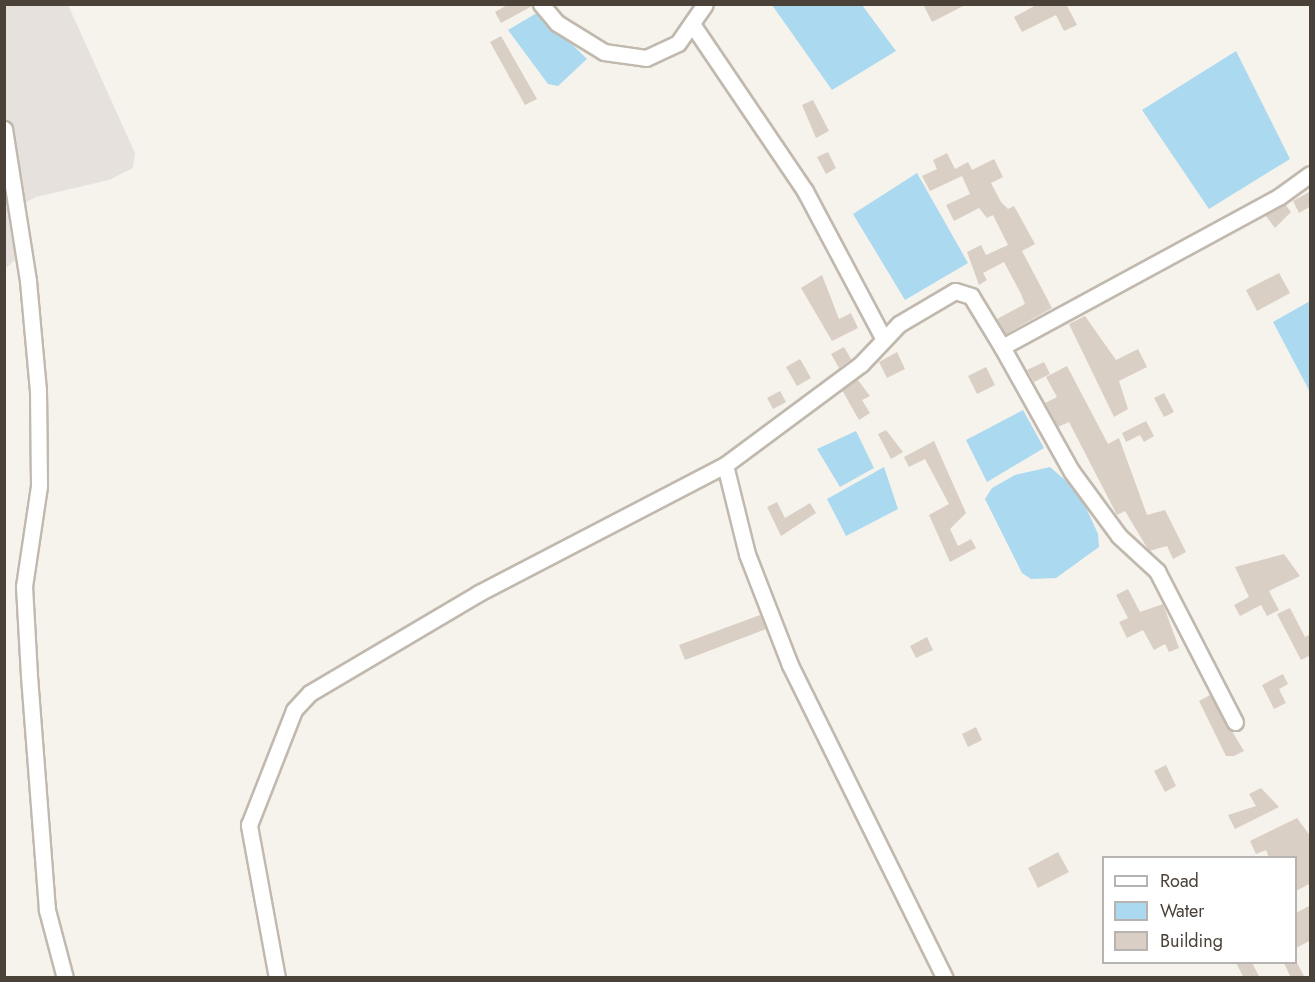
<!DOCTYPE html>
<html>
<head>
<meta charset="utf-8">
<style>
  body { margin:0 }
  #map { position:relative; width:1315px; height:982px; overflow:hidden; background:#f6f2ec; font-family:Jost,sans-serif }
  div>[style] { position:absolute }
  .industrial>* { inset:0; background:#e6e1dd }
  .water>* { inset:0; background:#abdaf0 }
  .building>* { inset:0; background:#dacfc4 }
  .roads { filter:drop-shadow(2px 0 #c1b9ae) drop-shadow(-2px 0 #c1b9ae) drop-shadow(0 2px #c1b9ae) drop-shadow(0 -2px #c1b9ae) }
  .minor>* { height:15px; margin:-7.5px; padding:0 7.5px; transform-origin:7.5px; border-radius:7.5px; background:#fff }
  span { translate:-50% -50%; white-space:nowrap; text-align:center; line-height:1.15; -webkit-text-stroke:5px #fff; paint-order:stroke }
  .frame { position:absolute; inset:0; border:6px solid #4a4239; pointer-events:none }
  .legend { position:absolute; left:1102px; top:856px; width:195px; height:108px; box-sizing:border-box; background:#fff; border:2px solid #b7b3b0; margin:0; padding:8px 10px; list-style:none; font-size:18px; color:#4a4239 }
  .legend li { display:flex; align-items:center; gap:12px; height:30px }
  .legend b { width:30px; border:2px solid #b7b3b0 }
</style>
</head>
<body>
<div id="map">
  <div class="industrial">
    <div style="clip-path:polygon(5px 5px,68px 5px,135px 153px,133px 168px,109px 180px,36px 197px,9px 211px,16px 259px,5px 269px)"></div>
  </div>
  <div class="water">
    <div style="clip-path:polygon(772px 5px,862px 5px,896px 51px,832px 90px)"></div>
    <div style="clip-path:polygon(535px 14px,541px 14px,587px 59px,558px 86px,548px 84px,508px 30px)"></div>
    <div style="clip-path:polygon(1236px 51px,1290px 159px,1209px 209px,1142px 110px)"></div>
    <div style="clip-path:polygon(917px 173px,968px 263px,905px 300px,853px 214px)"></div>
    <div style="clip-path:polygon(1310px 301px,1310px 392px,1273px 322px)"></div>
    <div style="clip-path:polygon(1023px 410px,1044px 448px,987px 482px,966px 440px)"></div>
    <div style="clip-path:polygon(856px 431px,874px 468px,840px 487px,817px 449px)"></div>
    <div style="clip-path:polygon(884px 467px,898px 509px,846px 536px,827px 499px)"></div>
    <div style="clip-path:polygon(1050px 467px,1079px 492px,1098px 534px,1099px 547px,1056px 578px,1031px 579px,1022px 573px,985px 499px,992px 488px,1015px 475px)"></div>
  </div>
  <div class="building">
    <div style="clip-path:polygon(509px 4px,531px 4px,532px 6px,501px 23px,495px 12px)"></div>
    <div style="clip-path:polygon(923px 4px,967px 4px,932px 22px)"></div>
    <div style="clip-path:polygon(1038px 4px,1066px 4px,1077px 25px,1064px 31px,1056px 15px,1022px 32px,1014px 17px)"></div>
    <div style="clip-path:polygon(501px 36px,537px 99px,525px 105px,490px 42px)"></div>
    <div style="clip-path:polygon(813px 100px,829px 131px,816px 138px,802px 105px)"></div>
    <div style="clip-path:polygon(828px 152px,836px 168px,826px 174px,817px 157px)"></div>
    <div style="clip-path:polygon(947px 153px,955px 169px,968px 162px,972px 170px,994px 159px,1003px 177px,991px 183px,1001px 202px,1008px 209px,1014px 206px,1035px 244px,1022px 251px,1052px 308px,1006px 334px,997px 319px,1025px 304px,1021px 294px,1004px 262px,983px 273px,987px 280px,979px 285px,967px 252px,981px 245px,986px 255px,1008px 245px,993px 215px,987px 218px,979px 208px,954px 221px,946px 205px,970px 194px,962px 176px,930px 191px,922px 176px,937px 169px,933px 160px)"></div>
    <div style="clip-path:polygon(1311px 191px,1311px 206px,1299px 213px,1293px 201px)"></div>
    <div style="clip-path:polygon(1285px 204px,1291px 212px,1275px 228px,1265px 215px)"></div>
    <div style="clip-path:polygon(1279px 273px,1290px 293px,1257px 311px,1246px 290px)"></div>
    <div style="clip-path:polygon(822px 275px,839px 319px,851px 313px,858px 328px,832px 341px,801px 288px)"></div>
    <div style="clip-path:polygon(1085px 316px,1116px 360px,1138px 349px,1147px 367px,1119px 381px,1128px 409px,1114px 417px,1069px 324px)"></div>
    <div style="clip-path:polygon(844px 347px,851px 359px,839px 368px,831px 354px)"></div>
    <div style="clip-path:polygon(897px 352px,905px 369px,887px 378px,879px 362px)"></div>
    <div style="clip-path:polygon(800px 359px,811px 378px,797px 386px,786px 367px)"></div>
    <div style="clip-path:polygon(1044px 362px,1050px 374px,1034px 382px,1027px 370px)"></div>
    <div style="clip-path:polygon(1067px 366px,1108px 444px,1119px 438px,1147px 515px,1165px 510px,1186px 552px,1173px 559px,1167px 546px,1149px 551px,1125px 511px,1117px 515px,1069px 422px,1058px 427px,1045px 403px,1057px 397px,1046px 377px)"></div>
    <div style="clip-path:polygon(986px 367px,995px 385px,977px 394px,968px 376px)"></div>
    <div style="clip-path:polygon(857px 379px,870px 396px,862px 400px,870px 413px,859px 420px,842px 390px)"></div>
    <div style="clip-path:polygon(780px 391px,786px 402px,773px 409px,767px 398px)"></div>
    <div style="clip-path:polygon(1164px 393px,1174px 412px,1164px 417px,1154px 398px)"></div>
    <div style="clip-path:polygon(1146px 421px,1154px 436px,1144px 442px,1140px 435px,1126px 442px,1122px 433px)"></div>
    <div style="clip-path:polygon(886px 430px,903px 452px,891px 459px,878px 434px)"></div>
    <div style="clip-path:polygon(934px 441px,966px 513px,950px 529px,958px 546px,971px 539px,976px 548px,950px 562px,929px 515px,949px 504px,925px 459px,909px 467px,904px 457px)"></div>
    <div style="clip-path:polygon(777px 502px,785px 518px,810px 503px,816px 513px,781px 536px,767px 507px)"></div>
    <div style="clip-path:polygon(1284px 554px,1300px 576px,1269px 591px,1279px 610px,1267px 616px,1261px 605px,1240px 616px,1234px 605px,1249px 597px,1235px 567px)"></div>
    <div style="clip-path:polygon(1128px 589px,1140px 612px,1163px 604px,1179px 648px,1169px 652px,1165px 644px,1154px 650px,1143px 630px,1127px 638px,1119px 622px,1128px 618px,1116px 595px)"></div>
    <div style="clip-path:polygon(1290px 608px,1305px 637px,1311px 634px,1311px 655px,1301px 660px,1277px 614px)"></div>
    <div style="clip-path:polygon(760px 615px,766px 629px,685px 660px,679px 645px)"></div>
    <div style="clip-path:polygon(927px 637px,933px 650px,916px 658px,910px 646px)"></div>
    <div style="clip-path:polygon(1283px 674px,1288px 684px,1279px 689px,1286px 703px,1274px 709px,1262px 685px)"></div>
    <div style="clip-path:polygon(1210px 695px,1244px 751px,1234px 756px,1226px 756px,1199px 701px)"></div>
    <div style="clip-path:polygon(976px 727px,982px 740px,968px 747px,962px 734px)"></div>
    <div style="clip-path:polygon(1166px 765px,1176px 786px,1165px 792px,1154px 771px)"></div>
    <div style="clip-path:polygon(1261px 788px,1279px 807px,1235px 829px,1228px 815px,1256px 806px,1249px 794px)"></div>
    <div style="clip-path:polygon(1297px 818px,1311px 837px,1311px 883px,1296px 891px,1296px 858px,1269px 858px,1266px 850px,1256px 854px,1250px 841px)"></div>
    <div style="clip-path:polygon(1058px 852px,1069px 872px,1038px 888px,1028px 868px)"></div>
    <div style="clip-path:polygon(1311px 905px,1311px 940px,1296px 948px,1296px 913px)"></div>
    <div style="clip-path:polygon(1236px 963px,1252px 963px,1260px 978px,1244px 978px)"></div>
    <div style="clip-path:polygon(1284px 963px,1297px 963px,1305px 978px,1291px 978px)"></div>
  </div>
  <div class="roads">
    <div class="minor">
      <div style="left:541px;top:4px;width:25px;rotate:50deg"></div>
      <div style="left:557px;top:23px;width:55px;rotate:31.7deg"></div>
      <div style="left:604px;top:52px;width:42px;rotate:8.1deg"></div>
      <div style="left:646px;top:58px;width:35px;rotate:-25deg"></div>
      <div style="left:678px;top:43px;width:47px;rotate:-55.3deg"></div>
      <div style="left:694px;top:27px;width:198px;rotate:55.9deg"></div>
      <div style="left:805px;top:191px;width:166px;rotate:62deg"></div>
      <div style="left:4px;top:129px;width:154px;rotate:81deg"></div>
      <div style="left:28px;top:281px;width:109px;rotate:84.8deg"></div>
      <div style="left:38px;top:390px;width:96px;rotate:89.4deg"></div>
      <div style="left:39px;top:486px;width:101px;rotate:98.5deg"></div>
      <div style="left:24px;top:586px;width:90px;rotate:86.8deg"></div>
      <div style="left:29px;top:676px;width:235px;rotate:85.6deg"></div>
      <div style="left:47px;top:910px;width:70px;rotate:75.2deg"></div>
      <div style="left:1002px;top:347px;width:143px;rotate:60.8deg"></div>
      <div style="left:1072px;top:472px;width:79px;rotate:53.7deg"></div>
      <div style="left:1119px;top:536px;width:52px;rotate:42.6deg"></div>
      <div style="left:1157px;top:571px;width:170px;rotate:62.7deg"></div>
      <div style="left:725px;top:465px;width:92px;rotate:76.1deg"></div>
      <div style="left:747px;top:554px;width:119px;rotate:68.8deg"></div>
      <div style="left:790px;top:665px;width:349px;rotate:63.7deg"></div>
      <div style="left:277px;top:978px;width:156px;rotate:-100.4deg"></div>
      <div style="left:249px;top:825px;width:123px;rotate:-68.6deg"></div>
      <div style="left:294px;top:710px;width:23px;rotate:-47deg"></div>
      <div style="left:310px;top:693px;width:196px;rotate:-30.6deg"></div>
      <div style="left:479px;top:593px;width:277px;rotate:-27.5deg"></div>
      <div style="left:725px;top:465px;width:169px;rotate:-36.6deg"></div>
      <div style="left:861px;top:364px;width:55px;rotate:-46.5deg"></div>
      <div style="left:899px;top:324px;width:65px;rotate:-30.5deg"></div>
      <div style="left:955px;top:291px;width:17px;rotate:17deg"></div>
      <div style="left:971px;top:296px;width:60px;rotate:58.7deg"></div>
      <div style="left:1002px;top:347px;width:316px;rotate:-28.5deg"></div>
      <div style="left:1280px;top:196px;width:37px;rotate:-36deg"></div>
    </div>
  </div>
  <div class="frame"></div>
  <ul class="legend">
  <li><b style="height:8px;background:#fff"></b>Road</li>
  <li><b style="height:16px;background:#abdaf0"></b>Water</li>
  <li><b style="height:16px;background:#dacfc4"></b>Building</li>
  </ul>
</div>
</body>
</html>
